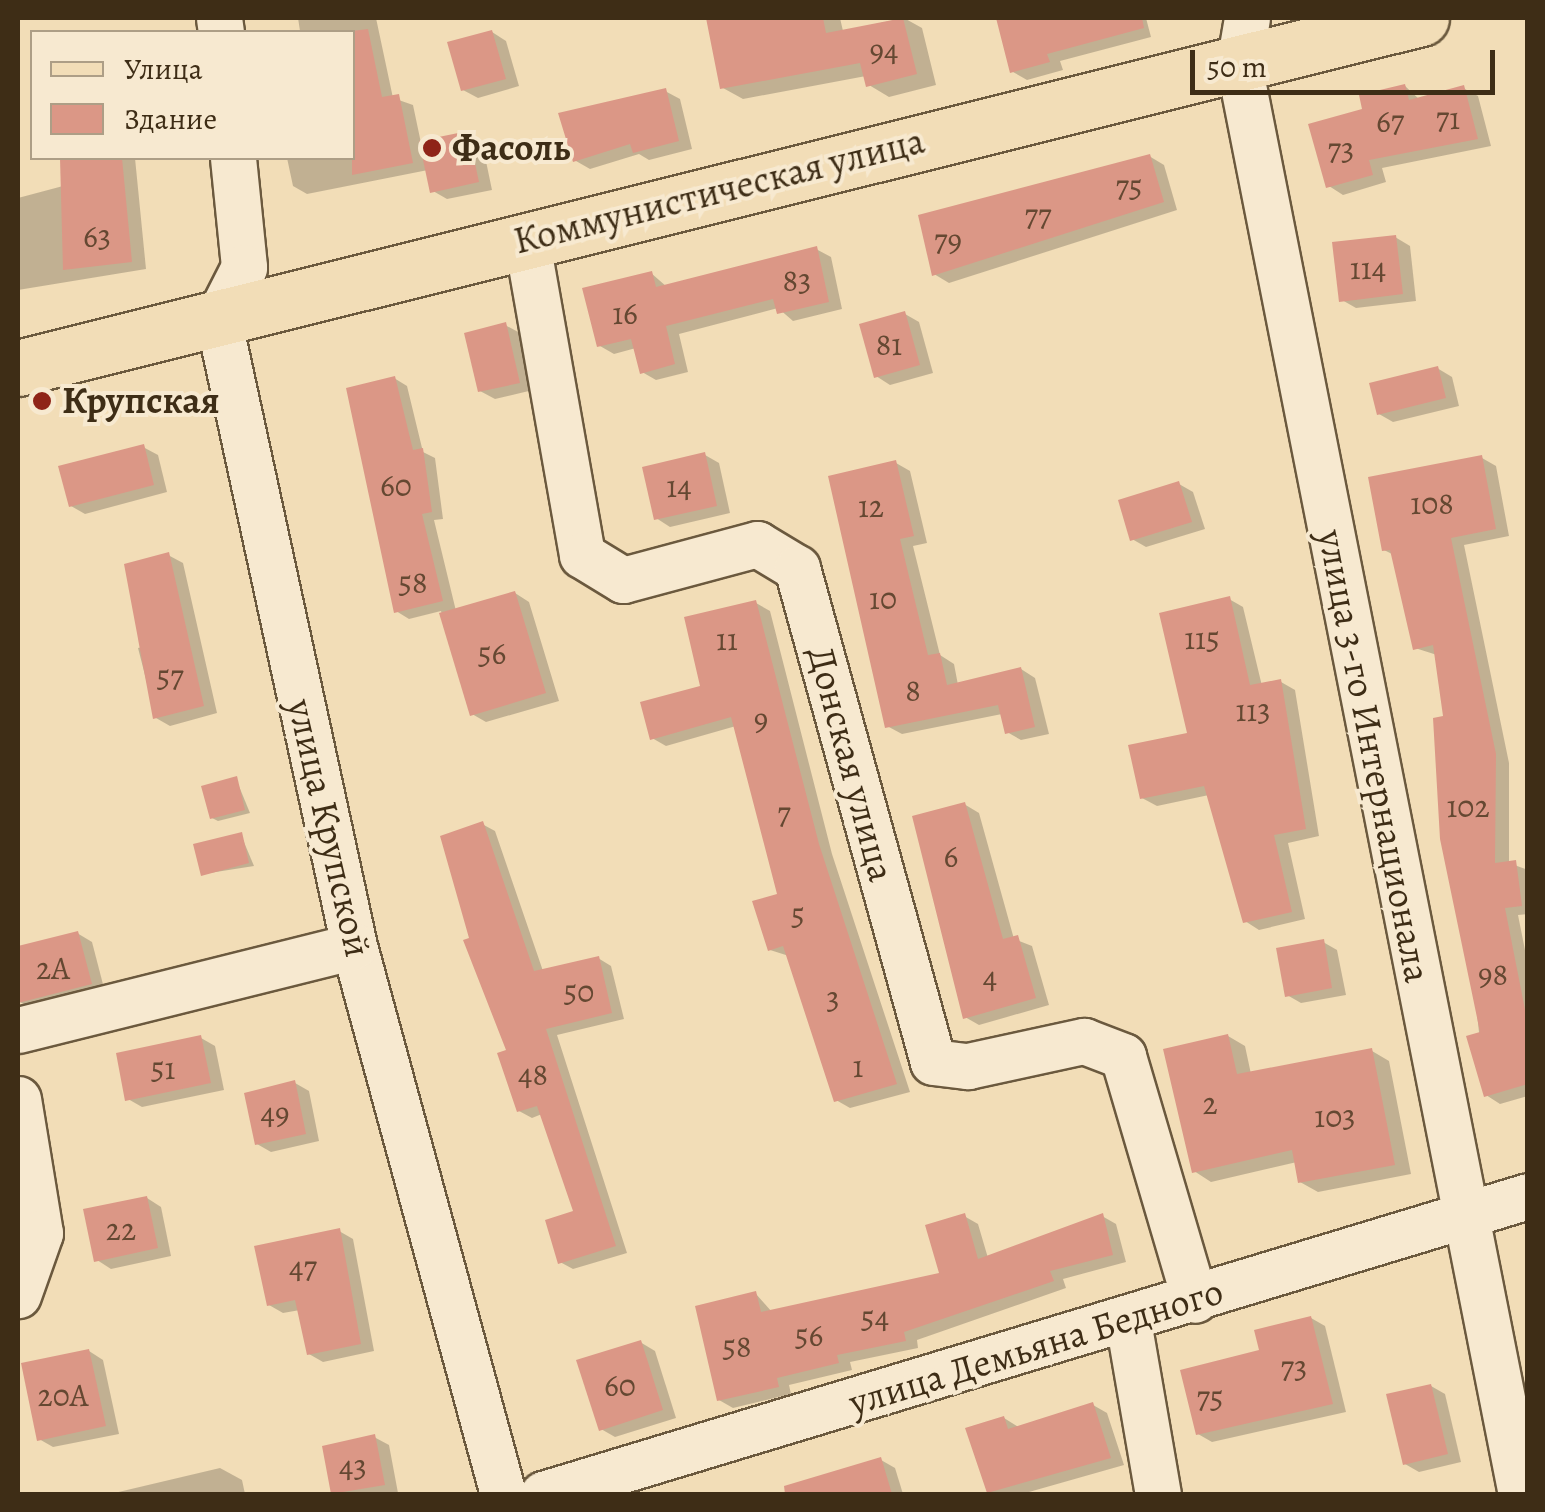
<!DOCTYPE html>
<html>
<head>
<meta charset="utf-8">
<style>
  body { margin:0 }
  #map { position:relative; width:1545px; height:1512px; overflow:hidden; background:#f2ddb7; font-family:Alegreya,serif }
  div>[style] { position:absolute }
  .shadow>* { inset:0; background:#0003 }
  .building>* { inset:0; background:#db9786 }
  .roads { filter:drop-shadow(2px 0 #6b593e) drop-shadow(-2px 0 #6b593e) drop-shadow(0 2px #6b593e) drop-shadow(0 -2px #6b593e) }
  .minor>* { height:45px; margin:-22.5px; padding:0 22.5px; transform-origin:22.5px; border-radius:22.5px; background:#f7e9d0 }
  .major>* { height:55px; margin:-27.5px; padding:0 27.5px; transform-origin:27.5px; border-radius:27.5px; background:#f2ddb7 }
  .dots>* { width:28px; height:28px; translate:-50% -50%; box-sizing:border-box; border:5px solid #f7e9d0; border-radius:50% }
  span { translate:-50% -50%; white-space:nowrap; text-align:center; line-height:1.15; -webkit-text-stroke:8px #f7e9d0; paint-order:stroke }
  .number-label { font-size:32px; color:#654832 }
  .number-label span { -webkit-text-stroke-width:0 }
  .poi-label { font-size:38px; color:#3e2d16; font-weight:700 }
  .left { translate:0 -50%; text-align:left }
  .street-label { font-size:38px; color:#3e2d16 }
  .frame { position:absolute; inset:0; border:20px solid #3e2d16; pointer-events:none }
  .legend { position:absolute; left:30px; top:30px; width:325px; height:130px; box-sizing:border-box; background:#f7e9d0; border:2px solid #ad9e86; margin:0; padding:12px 18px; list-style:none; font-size:30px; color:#3e2d16 }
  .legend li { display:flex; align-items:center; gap:20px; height:50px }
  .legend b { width:50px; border:2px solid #ad9e86 }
  .scale { position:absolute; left:1190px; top:50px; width:305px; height:45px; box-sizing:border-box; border:5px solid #3e2d16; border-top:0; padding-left:12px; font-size:30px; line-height:35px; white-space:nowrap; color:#3e2d16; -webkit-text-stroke:8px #f7e9d0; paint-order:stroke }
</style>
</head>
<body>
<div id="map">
  <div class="shadow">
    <div style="clip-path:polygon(298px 18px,376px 18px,393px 98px,413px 105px,421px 143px,467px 133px,482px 142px,492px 190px,447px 199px,433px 191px,428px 170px,307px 194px,293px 186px,287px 158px,352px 158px,352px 32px,294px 32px,300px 31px)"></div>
    <div style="clip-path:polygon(709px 18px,840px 18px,843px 31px,904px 18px,922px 28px,936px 85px,889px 97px,869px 85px,866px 76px,743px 99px,723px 88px)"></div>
    <div style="clip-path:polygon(998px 18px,1146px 18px,1151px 37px,1060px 61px,1063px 70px,1027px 80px,1013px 72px)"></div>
    <div style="clip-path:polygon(492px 32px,506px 41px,519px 86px,478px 98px,463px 90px)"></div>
    <div style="clip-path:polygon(1405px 86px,1420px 100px,1463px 88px,1478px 96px,1491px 146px,1382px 168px,1386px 182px,1343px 195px,1329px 186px,1365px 110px)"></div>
    <div style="clip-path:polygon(665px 91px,680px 99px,692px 149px,649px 160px,639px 154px,590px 169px,576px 161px,561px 115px)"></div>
    <div style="clip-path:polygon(1149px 156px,1164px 165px,1177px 210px,949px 283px,934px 274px)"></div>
    <div style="clip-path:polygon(62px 158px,135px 158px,146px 269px,18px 290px,18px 198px,63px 186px)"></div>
    <div style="clip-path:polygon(1395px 237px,1410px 246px,1416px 301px,1356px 308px,1342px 300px)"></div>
    <div style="clip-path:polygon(816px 249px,831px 257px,842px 309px,793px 321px,778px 308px,679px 334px,688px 372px,656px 380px,642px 372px,636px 348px,614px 354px,600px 346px,651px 273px,667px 287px)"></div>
    <div style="clip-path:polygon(905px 314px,919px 322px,933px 373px,890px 385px,876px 376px)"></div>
    <div style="clip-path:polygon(505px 325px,520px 333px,533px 390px,495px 399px,480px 391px)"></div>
    <div style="clip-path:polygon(1437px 368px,1452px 377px,1459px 406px,1393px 422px,1379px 414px)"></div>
    <div style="clip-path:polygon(394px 378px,407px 386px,423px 452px,435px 458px,443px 519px,434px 520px,456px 611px,515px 593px,529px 602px,559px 701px,486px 722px,472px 714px,441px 611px,409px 619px,396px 611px)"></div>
    <div style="clip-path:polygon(143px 447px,158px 455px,167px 492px,85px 514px,71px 506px)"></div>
    <div style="clip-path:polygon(705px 455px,719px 463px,730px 513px,670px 527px,656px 518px)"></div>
    <div style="clip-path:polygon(1482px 458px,1496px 466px,1509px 536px,1464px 545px,1509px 763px,1509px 863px,1528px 870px,1528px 914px,1518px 915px,1528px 965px,1528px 1096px,1500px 1104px,1486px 1095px,1437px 655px,1415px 648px,1394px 555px,1384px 550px)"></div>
    <div style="clip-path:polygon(896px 463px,910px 471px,927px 543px,913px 546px,940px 655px,954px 664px,958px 685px,1021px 669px,1035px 678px,1049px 734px,1021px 740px,1007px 732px,1002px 714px,902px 734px,887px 726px)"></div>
    <div style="clip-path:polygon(1179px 484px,1193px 492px,1205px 529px,1146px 547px,1132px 539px)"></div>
    <div style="clip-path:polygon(168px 555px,183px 563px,217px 713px,170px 726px,156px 718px,138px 648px,147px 646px)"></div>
    <div style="clip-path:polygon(1229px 599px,1243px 607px,1262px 686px,1281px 682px,1295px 690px,1319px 836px,1288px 843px,1305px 919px,1259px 930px,1245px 921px,1209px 795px,1157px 806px,1142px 798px,1190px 734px)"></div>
    <div style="clip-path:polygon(756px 603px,770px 611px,832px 854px,910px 1092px,850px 1108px,836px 1100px,789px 956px,770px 950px,780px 896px,736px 726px,666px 746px,652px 738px,703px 688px)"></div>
    <div style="clip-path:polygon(236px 779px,250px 813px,218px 821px,212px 818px)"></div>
    <div style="clip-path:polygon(964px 804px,979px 813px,1014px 939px,1032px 946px,1049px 1005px,979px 1025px,965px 1017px)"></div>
    <div style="clip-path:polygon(482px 824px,495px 831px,543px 971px,598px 958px,611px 966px,624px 1019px,557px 1035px,627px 1253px,573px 1269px,560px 1262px,576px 1213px,542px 1114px,532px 1118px,519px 1111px,509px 1051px,473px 939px)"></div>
    <div style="clip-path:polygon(241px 835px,254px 866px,203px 874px)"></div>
    <div style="clip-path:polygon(77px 933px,92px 942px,105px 992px,34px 1010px,20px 1002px,18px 949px)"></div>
    <div style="clip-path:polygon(1323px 942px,1337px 950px,1346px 995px,1301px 1003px,1287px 995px)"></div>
    <div style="clip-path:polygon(1228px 1036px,1245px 1046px,1251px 1074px,1372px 1051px,1389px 1061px,1411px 1174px,1318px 1192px,1300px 1182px,1297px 1162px,1211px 1182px,1194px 1171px)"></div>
    <div style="clip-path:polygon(201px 1038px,215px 1046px,224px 1090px,142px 1107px,128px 1099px)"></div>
    <div style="clip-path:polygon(295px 1083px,309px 1091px,319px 1141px,271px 1152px,257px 1144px)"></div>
    <div style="clip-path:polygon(147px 1198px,161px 1207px,171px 1256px,111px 1269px,97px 1260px)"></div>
    <div style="clip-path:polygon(964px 1216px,978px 1224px,988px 1258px,1102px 1216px,1116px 1224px,1126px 1262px,1063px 1279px,1066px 1288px,917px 1340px,918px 1348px,850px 1362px,852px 1370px,789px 1385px,791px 1394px,733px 1408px,719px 1400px,756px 1294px,772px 1312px,942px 1274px)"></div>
    <div style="clip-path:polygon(339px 1231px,353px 1239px,374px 1351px,323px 1362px,309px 1354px,300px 1310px,283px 1313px,269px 1305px)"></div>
    <div style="clip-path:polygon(1311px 1318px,1325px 1326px,1346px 1412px,1212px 1442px,1198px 1434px,1262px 1352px)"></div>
    <div style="clip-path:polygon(640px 1342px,655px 1351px,676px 1418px,615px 1437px,601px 1429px)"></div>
    <div style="clip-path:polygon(89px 1351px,103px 1360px,119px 1434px,53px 1447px,39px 1439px)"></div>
    <div style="clip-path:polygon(1431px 1386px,1445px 1394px,1461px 1462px,1419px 1472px,1405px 1464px)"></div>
    <div style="clip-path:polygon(1093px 1405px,1107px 1413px,1124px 1465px,1022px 1494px,989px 1492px,1004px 1418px,1020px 1428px)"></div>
    <div style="clip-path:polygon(374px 1437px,389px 1445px,398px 1493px,334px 1494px,324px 1448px)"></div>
    <div style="clip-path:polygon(881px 1460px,895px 1468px,903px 1494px,844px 1494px,837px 1473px)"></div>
    <div style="clip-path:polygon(220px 1468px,242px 1480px,245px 1494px,110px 1494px)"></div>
  </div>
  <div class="building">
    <div style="clip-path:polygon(706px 18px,823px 18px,826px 33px,903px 18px,917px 74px,866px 87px,860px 63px,720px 89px)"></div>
    <div style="clip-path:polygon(996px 18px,1142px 18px,1144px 28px,1047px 54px,1050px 62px,1010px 73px)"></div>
    <div style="clip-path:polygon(368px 29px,382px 97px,399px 94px,413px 163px,352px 175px,352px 31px)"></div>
    <div style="clip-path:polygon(492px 30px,506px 79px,461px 91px,447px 42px)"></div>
    <div style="clip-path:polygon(1405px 84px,1409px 100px,1464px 85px,1478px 139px,1369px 160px,1373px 175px,1326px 188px,1308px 124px,1362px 109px,1359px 95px)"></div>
    <div style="clip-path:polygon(666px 88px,679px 141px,633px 153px,630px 144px,573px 162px,558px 113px)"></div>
    <div style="clip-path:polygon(468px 131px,479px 182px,430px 193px,419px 141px)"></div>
    <div style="clip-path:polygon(1150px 154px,1164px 202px,932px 276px,918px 215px)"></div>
    <div style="clip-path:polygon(60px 158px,122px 158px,132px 262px,63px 270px)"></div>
    <div style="clip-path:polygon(1396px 235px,1403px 294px,1339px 302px,1332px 242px)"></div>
    <div style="clip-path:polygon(817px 246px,829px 302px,777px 314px,773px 299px,666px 326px,675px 364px,640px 374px,631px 339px,597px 347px,582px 288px,652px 271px,656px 287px)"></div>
    <div style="clip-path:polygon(905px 311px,920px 365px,874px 378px,859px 324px)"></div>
    <div style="clip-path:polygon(506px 322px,520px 383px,478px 392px,464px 333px)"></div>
    <div style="clip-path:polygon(1438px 366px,1446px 398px,1377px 415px,1369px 383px)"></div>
    <div style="clip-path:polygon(395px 376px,413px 450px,423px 448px,432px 512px,422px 514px,443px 601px,394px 613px,346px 388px)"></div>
    <div style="clip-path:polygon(144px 444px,154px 485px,69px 507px,58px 466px)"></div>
    <div style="clip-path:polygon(705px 452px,717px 506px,654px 520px,642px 467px)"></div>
    <div style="clip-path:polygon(1482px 455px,1496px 529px,1451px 538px,1496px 754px,1495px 863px,1516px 860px,1522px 906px,1505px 908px,1528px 1025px,1528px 1084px,1484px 1097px,1466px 1036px,1480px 1032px,1440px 839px,1433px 718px,1443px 716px,1433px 645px,1413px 650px,1390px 550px,1382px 551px,1368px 477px)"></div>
    <div style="clip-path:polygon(896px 460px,914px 536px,900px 539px,928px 655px,940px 653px,947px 685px,1021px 667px,1035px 727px,1005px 734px,998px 705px,885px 728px,828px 476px)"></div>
    <div style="clip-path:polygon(1179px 481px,1192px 522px,1130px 541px,1118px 500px)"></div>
    <div style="clip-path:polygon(169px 552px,204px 706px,153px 719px,124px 564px)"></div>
    <div style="clip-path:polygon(515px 591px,546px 693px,470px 716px,439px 613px)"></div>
    <div style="clip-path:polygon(1230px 596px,1250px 685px,1281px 679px,1306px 829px,1274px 835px,1292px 912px,1243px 923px,1204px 786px,1140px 799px,1128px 745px,1187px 733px,1159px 613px)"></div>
    <div style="clip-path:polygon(756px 600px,819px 844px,897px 1084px,834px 1102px,783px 946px,768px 951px,752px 901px,777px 894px,731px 717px,650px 740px,640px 702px,700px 686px,684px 617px)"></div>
    <div style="clip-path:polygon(237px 776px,245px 810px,210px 819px,201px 786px)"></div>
    <div style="clip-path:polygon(965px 802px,1003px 939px,1018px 935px,1036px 998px,963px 1019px,912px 816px)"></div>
    <div style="clip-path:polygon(483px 821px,534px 971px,599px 956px,612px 1013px,546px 1029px,616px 1246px,558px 1264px,545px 1220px,573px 1211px,537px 1106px,517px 1112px,497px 1053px,506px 1050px,463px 940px,469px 938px,440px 836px)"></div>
    <div style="clip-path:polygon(242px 832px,249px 863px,201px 876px,193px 844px)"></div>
    <div style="clip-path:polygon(78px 931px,92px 984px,18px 1003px,18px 946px)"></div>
    <div style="clip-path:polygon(1324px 939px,1332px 988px,1285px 997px,1276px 948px)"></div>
    <div style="clip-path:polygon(1228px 1034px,1237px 1074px,1372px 1048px,1395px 1165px,1298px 1183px,1292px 1150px,1192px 1173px,1163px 1049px)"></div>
    <div style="clip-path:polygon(201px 1035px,211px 1083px,125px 1101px,116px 1053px)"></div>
    <div style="clip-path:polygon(295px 1080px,306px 1134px,255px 1145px,244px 1093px)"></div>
    <div style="clip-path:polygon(147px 1196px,158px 1248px,94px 1262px,83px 1209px)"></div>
    <div style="clip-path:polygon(965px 1213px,978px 1259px,1103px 1213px,1113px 1255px,1050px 1271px,1054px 1281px,904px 1332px,906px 1341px,837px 1355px,839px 1363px,777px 1378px,779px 1387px,717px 1401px,695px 1306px,756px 1291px,761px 1312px,939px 1273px,925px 1225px)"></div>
    <div style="clip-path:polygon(340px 1228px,361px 1344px,307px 1355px,295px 1300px,267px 1306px,254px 1246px)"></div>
    <div style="clip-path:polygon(1311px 1316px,1333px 1404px,1196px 1435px,1180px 1370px,1259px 1350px,1254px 1330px)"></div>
    <div style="clip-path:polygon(641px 1340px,663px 1410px,599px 1431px,576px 1360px)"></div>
    <div style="clip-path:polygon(89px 1349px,106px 1426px,37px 1441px,21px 1363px)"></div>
    <div style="clip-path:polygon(1431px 1384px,1448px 1454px,1403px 1465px,1386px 1394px)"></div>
    <div style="clip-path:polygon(1093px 1402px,1111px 1458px,987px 1493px,965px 1428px,1004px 1416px,1008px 1429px)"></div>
    <div style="clip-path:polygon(375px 1434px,385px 1485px,331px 1494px,322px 1446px)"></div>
    <div style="clip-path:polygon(881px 1457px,892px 1494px,785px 1494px,784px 1486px)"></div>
  </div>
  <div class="roads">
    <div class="minor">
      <div style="left:219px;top:18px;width:14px;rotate:82deg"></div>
      <div style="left:1247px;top:18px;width:48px;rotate:99.7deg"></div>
      <div style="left:1239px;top:65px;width:1457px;rotate:78.84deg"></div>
      <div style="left:233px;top:158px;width:110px;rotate:84.2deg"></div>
      <div style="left:244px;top:267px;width:57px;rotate:117deg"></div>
      <div style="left:218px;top:318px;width:643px;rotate:77.78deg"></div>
      <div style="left:354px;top:946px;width:568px;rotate:74.79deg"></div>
      <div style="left:526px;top:237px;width:323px;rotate:80deg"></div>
      <div style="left:582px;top:555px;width:48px;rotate:31.4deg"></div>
      <div style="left:623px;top:580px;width:139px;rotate:-15deg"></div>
      <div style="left:757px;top:544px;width:47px;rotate:31deg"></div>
      <div style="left:797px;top:568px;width:512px;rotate:74.61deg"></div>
      <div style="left:933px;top:1062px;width:35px;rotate:7deg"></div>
      <div style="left:968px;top:1066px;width:119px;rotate:-12.2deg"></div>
      <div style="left:1084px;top:1041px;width:42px;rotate:21deg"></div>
      <div style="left:1123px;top:1056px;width:254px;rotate:73.6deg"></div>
      <div style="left:18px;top:1030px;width:346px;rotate:-14deg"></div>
      <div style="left:18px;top:1099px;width:136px;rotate:80.7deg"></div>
      <div style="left:40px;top:1233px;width:66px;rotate:109.5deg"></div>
      <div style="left:1128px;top:1321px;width:176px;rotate:80.2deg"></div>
      <div style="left:543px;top:1494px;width:1029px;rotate:-16.83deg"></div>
    </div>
    <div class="major">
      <div style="left:18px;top:368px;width:1446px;rotate:-14.01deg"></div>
    </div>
  </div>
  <div class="dots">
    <div style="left:432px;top:148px;background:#8f2418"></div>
    <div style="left:42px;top:401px;background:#8f2418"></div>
  </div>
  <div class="number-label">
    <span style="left:884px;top:50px">94</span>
    <span style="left:1448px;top:118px">71</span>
    <span style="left:1390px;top:121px">67</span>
    <span style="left:1341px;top:149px">73</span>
    <span style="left:1129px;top:186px">75</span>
    <span style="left:1038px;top:215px">77</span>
    <span style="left:97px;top:236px">63</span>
    <span style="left:948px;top:240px">79</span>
    <span style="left:1368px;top:268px">114</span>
    <span style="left:797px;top:280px">83</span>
    <span style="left:625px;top:313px">16</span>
    <span style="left:889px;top:344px">81</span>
    <span style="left:396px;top:485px">60</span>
    <span style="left:679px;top:486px">14</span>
    <span style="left:1432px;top:503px">108</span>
    <span style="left:871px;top:506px">12</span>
    <span style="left:413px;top:582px">58</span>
    <span style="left:883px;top:598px">10</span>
    <span style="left:1202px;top:638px">115</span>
    <span style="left:727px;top:639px">11</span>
    <span style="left:492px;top:653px">56</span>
    <span style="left:170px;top:676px">57</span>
    <span style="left:913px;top:690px">8</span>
    <span style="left:1253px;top:710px">113</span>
    <span style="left:761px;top:719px">9</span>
    <span style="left:1468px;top:806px">102</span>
    <span style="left:784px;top:813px">7</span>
    <span style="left:951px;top:856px">6</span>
    <span style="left:798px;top:914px">5</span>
    <span style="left:53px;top:968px">2А</span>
    <span style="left:1493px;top:974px">98</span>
    <span style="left:990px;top:977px">4</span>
    <span style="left:579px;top:991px">50</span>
    <span style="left:833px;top:998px">3</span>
    <span style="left:858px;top:1066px">1</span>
    <span style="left:163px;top:1068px">51</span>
    <span style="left:533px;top:1074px">48</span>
    <span style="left:1210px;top:1103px">2</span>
    <span style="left:275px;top:1113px">49</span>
    <span style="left:1335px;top:1116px">103</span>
    <span style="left:121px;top:1229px">22</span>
    <span style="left:303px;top:1267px">47</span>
    <span style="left:875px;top:1317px">54</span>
    <span style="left:809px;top:1335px">56</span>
    <span style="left:737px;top:1346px">58</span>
    <span style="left:1294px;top:1367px">73</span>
    <span style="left:620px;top:1385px">60</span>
    <span style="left:63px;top:1395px">20А</span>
    <span style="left:1210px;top:1397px">75</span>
    <span style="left:353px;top:1466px">43</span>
  </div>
  <div class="poi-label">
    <span class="left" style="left:452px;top:148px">Фасоль</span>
    <span class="left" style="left:62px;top:401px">Крупская</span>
  </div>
  <div class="street-label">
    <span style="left:719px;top:191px;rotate:-14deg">Коммунистическая улица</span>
    <span style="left:1374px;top:756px;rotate:79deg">улица 3-го Интернационала</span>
    <span style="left:851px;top:764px;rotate:75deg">Донская улица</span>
    <span style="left:329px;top:828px;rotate:77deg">улица Крупской</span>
    <span style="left:1036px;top:1347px;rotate:-17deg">улица Демьяна Бедного</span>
  </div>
  <div class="frame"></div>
  <ul class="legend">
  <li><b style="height:12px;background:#f2ddb7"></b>Улица</li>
  <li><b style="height:28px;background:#db9786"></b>Здание</li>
  </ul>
  <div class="scale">50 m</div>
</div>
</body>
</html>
